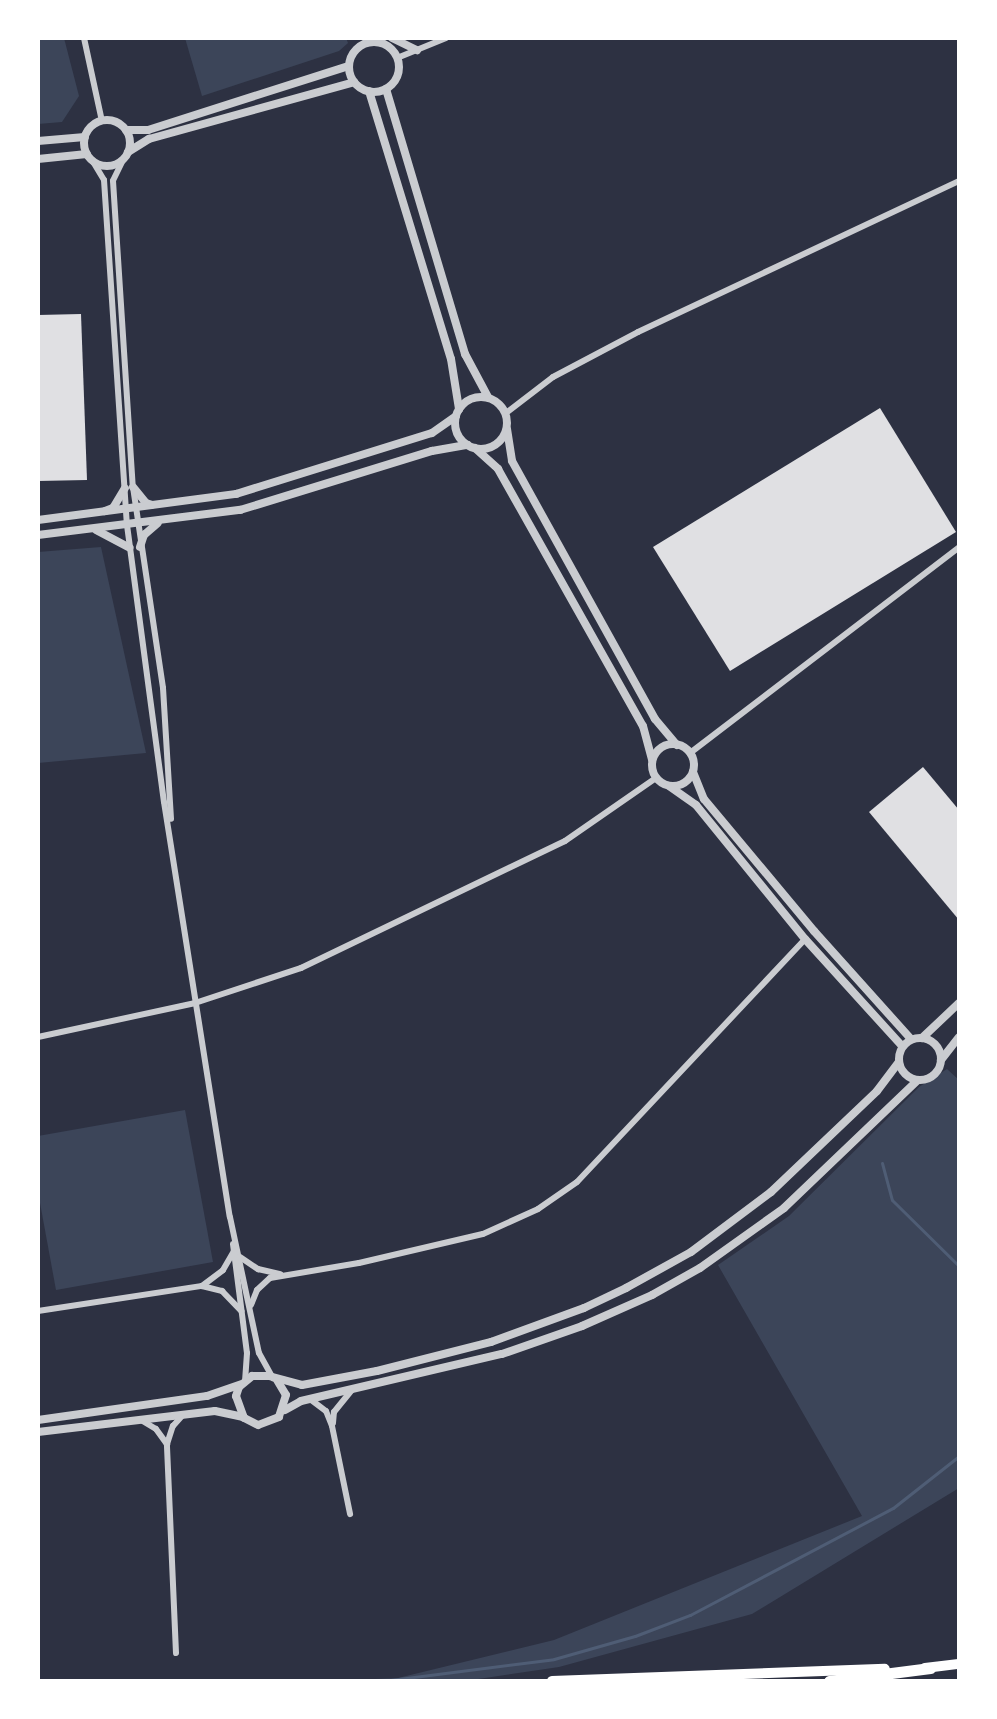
<!DOCTYPE html>
<html>
<head>
<meta charset="utf-8">
<style>
  body { margin:0 }
  #map { position:relative; width:997px; height:1719px; overflow:hidden; background:#2d3142; font-family:"Open Sans",sans-serif }
  div>[style] { position:absolute }
  .green>* { inset:0; background:#3c4559 }
  .stream>* { height:3px; margin:-1.5px; padding:0 1.5px; transform-origin:1.5px; border-radius:1.5px; background:#4f5d75 }
  .building>* { inset:0; background:#e0e0e3 }
  .minor>* { height:6px; margin:-3px; padding:0 3px; transform-origin:3px; border-radius:3px; background:#caccd0 }
  .tertiary>* { height:8px; margin:-4px; padding:0 4px; transform-origin:4px; border-radius:4px; background:#caccd0 }
  .tertiary>.ring { margin:-4px; padding:0; box-sizing:content-box; background:none; border:8px solid #caccd0; border-radius:50% }
  .trunk>* { height:10px; margin:-5px; padding:0 5px; transform-origin:5px; border-radius:5px; background:#fff }
  .motorway>* { height:11px; margin:-5.5px; padding:0 5.5px; transform-origin:5.5px; border-radius:5.5px; background:#fff }
  span { translate:-50% -50%; white-space:nowrap; text-align:center; line-height:1.15; -webkit-text-stroke:8px #fff; paint-order:stroke }
  .frame { position:absolute; inset:0; border:40px solid #fff; pointer-events:none }
</style>
</head>
<body>
<div id="map">
  <div class="green">
    <div style="clip-path:polygon(38px 38px,64px 38px,79px 96px,62px 122px,38px 124px)"></div>
    <div style="clip-path:polygon(185px 38px,346px 38px,348px 43px,339px 51px,202px 96px)"></div>
    <div style="clip-path:polygon(101px 547px,146px 753px,38px 763px,38px 552px)"></div>
    <div style="clip-path:polygon(947px 1069px,959px 1080px,959px 1488px,752px 1614px,559px 1667px,465px 1681px,328px 1681px,398px 1678px,554px 1640px,862px 1516px,718px 1265px,789px 1216px,919px 1087px)"></div>
    <div style="clip-path:polygon(185px 1110px,213px 1262px,56px 1290px,38px 1192px,38px 1136px)"></div>
  </div>
  <div class="stream">
    <div style="left:882px;top:1163px;width:38px;rotate:75deg"></div>
    <div style="left:892px;top:1200px;width:94px;rotate:44.6deg"></div>
    <div style="left:383px;top:1681px;width:172px;rotate:-7.3deg"></div>
    <div style="left:554px;top:1659px;width:84px;rotate:-15.9deg"></div>
    <div style="left:635px;top:1636px;width:59px;rotate:-20.9deg"></div>
    <div style="left:690px;top:1615px;width:229px;rotate:-27.8deg"></div>
    <div style="left:893px;top:1508px;width:84px;rotate:-38.2deg"></div>
  </div>
  <div class="building">
    <div style="clip-path:polygon(81px 314px,87px 480px,38px 481px,38px 315px)"></div>
    <div style="clip-path:polygon(880px 408px,956px 532px,730px 671px,653px 547px)"></div>
    <div style="clip-path:polygon(923px 767px,959px 810px,959px 920px,869px 812px)"></div>
  </div>
  <div class="minor">
    <div style="left:84px;top:38px;width:85px;rotate:77.8deg"></div>
    <div style="left:397px;top:58px;width:53px;rotate:-22.2deg"></div>
    <div style="left:124px;top:158px;width:25px;rotate:116deg"></div>
    <div style="left:113px;top:181px;width:307px;rotate:86.3deg"></div>
    <div style="left:133px;top:487px;width:203px;rotate:81.5deg"></div>
    <div style="left:163px;top:688px;width:131px;rotate:86.5deg"></div>
    <div style="left:92px;top:160px;width:23px;rotate:59deg"></div>
    <div style="left:104px;top:180px;width:346px;rotate:86.2deg"></div>
    <div style="left:127px;top:525px;width:279px;rotate:82.4deg"></div>
    <div style="left:164px;top:802px;width:420px;rotate:81deg"></div>
    <div style="left:230px;top:1217px;width:139px;rotate:78deg"></div>
    <div style="left:259px;top:1353px;width:29px;rotate:61deg"></div>
    <div style="left:506px;top:413px;width:59px;rotate:-37.5deg"></div>
    <div style="left:553px;top:377px;width:96px;rotate:-27.9deg"></div>
    <div style="left:638px;top:332px;width:355px;rotate:-25.2deg"></div>
    <div style="left:690px;top:753px;width:339px;rotate:-37.4deg"></div>
    <div style="left:38px;top:1037px;width:161px;rotate:-12.2deg"></div>
    <div style="left:195px;top:1003px;width:112px;rotate:-18.3deg"></div>
    <div style="left:301px;top:968px;width:293px;rotate:-25.7deg"></div>
    <div style="left:565px;top:841px;width:111px;rotate:-34.7deg"></div>
    <div style="left:233px;top:1244px;width:110px;rotate:82.7deg"></div>
    <div style="left:247px;top:1353px;width:27px;rotate:94deg"></div>
    <div style="left:240px;top:1257px;width:22px;rotate:34deg"></div>
    <div style="left:258px;top:1269px;width:23px;rotate:13deg"></div>
    <div style="left:202px;top:1286px;width:26px;rotate:-37deg"></div>
    <div style="left:223px;top:1270px;width:22px;rotate:-60deg"></div>
    <div style="left:251px;top:1305px;width:16px;rotate:-68deg"></div>
    <div style="left:257px;top:1290px;width:18px;rotate:-43deg"></div>
    <div style="left:270px;top:1278px;width:90px;rotate:-9.6deg"></div>
    <div style="left:359px;top:1263px;width:127px;rotate:-13.2deg"></div>
    <div style="left:483px;top:1234px;width:60px;rotate:-24.4deg"></div>
    <div style="left:538px;top:1209px;width:47px;rotate:-34.7deg"></div>
    <div style="left:577px;top:1182px;width:333px;rotate:-46.8deg"></div>
    <div style="left:38px;top:1311px;width:166px;rotate:-8.7deg"></div>
    <div style="left:202px;top:1286px;width:21px;rotate:14deg"></div>
    <div style="left:222px;top:1291px;width:28px;rotate:46deg"></div>
    <div style="left:310px;top:1399px;width:20px;rotate:37deg"></div>
    <div style="left:326px;top:1411px;width:16px;rotate:68deg"></div>
    <div style="left:332px;top:1426px;width:90px;rotate:78.4deg"></div>
    <div style="left:141px;top:1420px;width:17px;rotate:31deg"></div>
    <div style="left:156px;top:1429px;width:19px;rotate:54deg"></div>
    <div style="left:333px;top:1423px;width:11px;rotate:-85deg"></div>
    <div style="left:334px;top:1412px;width:28px;rotate:-51deg"></div>
    <div style="left:176px;top:1653px;width:209px;rotate:-92.5deg"></div>
    <div style="left:167px;top:1444px;width:19px;rotate:-72deg"></div>
    <div style="left:173px;top:1426px;width:12px;rotate:-48deg"></div>
  </div>
  <div class="tertiary">
    <div style="left:392px;top:38px;width:28px;rotate:26deg"></div>
    <div class="ring" style="left:349px;top:42px;width:42px;height:42px"></div>
    <div style="left:386px;top:89px;width:277px;rotate:73.4deg"></div>
    <div style="left:465px;top:354px;width:49px;rotate:61.9deg"></div>
    <div style="left:369px;top:91px;width:280px;rotate:73deg"></div>
    <div style="left:451px;top:359px;width:51px;rotate:80.9deg"></div>
    <div class="ring" style="left:84px;top:120px;width:38px;height:38px"></div>
    <div style="left:126px;top:130px;width:22px"></div>
    <div style="left:148px;top:130px;width:211px;rotate:-17.7deg"></div>
    <div style="left:38px;top:141px;width:47px;rotate:-4.9deg"></div>
    <div style="left:128px;top:152px;width:25px;rotate:-32deg"></div>
    <div style="left:149px;top:139px;width:213px;rotate:-15.5deg"></div>
    <div style="left:38px;top:159px;width:49px;rotate:-5.8deg"></div>
    <div class="ring" style="left:455px;top:397px;width:44px;height:44px"></div>
    <div style="left:507px;top:429px;width:32px;rotate:81deg"></div>
    <div style="left:512px;top:461px;width:295px;rotate:61deg"></div>
    <div style="left:655px;top:719px;width:34px;rotate:50deg"></div>
    <div style="left:475px;top:448px;width:31px;rotate:42deg"></div>
    <div style="left:498px;top:469px;width:295px;rotate:60.6deg"></div>
    <div style="left:643px;top:726px;width:35px;rotate:75deg"></div>
    <div style="left:133px;top:487px;width:21px;rotate:51deg"></div>
    <div style="left:146px;top:503px;width:6px;rotate:18deg"></div>
    <div style="left:105px;top:511px;width:9px;rotate:-21deg"></div>
    <div style="left:113px;top:508px;width:23px;rotate:-59deg"></div>
    <div style="left:38px;top:520px;width:200px;rotate:-7.5deg"></div>
    <div style="left:236px;top:494px;width:205px;rotate:-17.3deg"></div>
    <div style="left:432px;top:433px;width:29px;rotate:-35deg"></div>
    <div style="left:96px;top:530px;width:38px;rotate:28deg"></div>
    <div style="left:38px;top:535px;width:204px;rotate:-7.1deg"></div>
    <div style="left:240px;top:510px;width:201px;rotate:-17.1deg"></div>
    <div style="left:432px;top:451px;width:36px;rotate:-10deg"></div>
    <div style="left:140px;top:547px;width:13px;rotate:-72deg"></div>
    <div style="left:144px;top:535px;width:18px;rotate:-41deg"></div>
    <div class="ring" style="left:652px;top:744px;width:34px;height:34px"></div>
    <div style="left:693px;top:772px;width:29px;rotate:68deg"></div>
    <div style="left:704px;top:799px;width:172px;rotate:50.2deg"></div>
    <div style="left:814px;top:931px;width:145px;rotate:48.1deg"></div>
    <div style="left:669px;top:786px;width:33px;rotate:35deg"></div>
    <div style="left:696px;top:805px;width:173px;rotate:50.9deg"></div>
    <div style="left:805px;top:939px;width:144px;rotate:47.8deg"></div>
    <div style="left:922px;top:1038px;width:51px;rotate:-43.4deg"></div>
    <div class="ring" style="left:899px;top:1038px;width:34px;height:34px"></div>
    <div style="left:941px;top:1060px;width:29px;rotate:-52deg"></div>
    <div style="left:277px;top:1380px;width:17px;rotate:59deg"></div>
    <div style="left:286px;top:1395px;width:23px;rotate:108deg"></div>
    <div style="left:279px;top:1417px;width:22px;rotate:159deg"></div>
    <div style="left:258px;top:1425px;width:16px;rotate:-153deg"></div>
    <div style="left:244px;top:1418px;width:23px;rotate:-110deg"></div>
    <div style="left:236px;top:1396px;width:9px;rotate:-72deg"></div>
    <div style="left:239px;top:1387px;width:17px;rotate:-40deg"></div>
    <div style="left:252px;top:1376px;width:17px"></div>
    <div style="left:269px;top:1376px;width:34px;rotate:15deg"></div>
    <div style="left:302px;top:1385px;width:76px;rotate:-10.6deg"></div>
    <div style="left:377px;top:1371px;width:118px;rotate:-14.3deg"></div>
    <div style="left:491px;top:1342px;width:99px;rotate:-20.1deg"></div>
    <div style="left:584px;top:1308px;width:47px;rotate:-25.5deg"></div>
    <div style="left:626px;top:1288px;width:74px;rotate:-29deg"></div>
    <div style="left:691px;top:1252px;width:100px;rotate:-36.9deg"></div>
    <div style="left:771px;top:1192px;width:146px;rotate:-43.6deg"></div>
    <div style="left:877px;top:1091px;width:36px;rotate:-53deg"></div>
    <div style="left:285px;top:1410px;width:18px;rotate:-29deg"></div>
    <div style="left:301px;top:1401px;width:206px;rotate:-13.2deg"></div>
    <div style="left:502px;top:1354px;width:85px;rotate:-19.3deg"></div>
    <div style="left:582px;top:1326px;width:77px;rotate:-23.9deg"></div>
    <div style="left:652px;top:1295px;width:55px;rotate:-29.4deg"></div>
    <div style="left:700px;top:1268px;width:103px;rotate:-35.5deg"></div>
    <div style="left:784px;top:1208px;width:185px;rotate:-43.7deg"></div>
    <div style="left:38px;top:1420px;width:171px;rotate:-8.1deg"></div>
    <div style="left:207px;top:1396px;width:36px;rotate:-19deg"></div>
    <div style="left:38px;top:1432px;width:178px;rotate:-6.8deg"></div>
    <div style="left:215px;top:1411px;width:29px;rotate:12deg"></div>
  </div>
  <div class="trunk">
    <div style="left:925px;top:1668px;width:34px;rotate:-7deg"></div>
    <div style="left:552px;top:1681px;width:333px;rotate:-2.1deg"></div>
  </div>
  <div class="motorway">
    <div style="left:829px;top:1681px;width:102px;rotate:-7.3deg"></div>
  </div>
  <div class="frame"></div>
</div>
</body>
</html>
